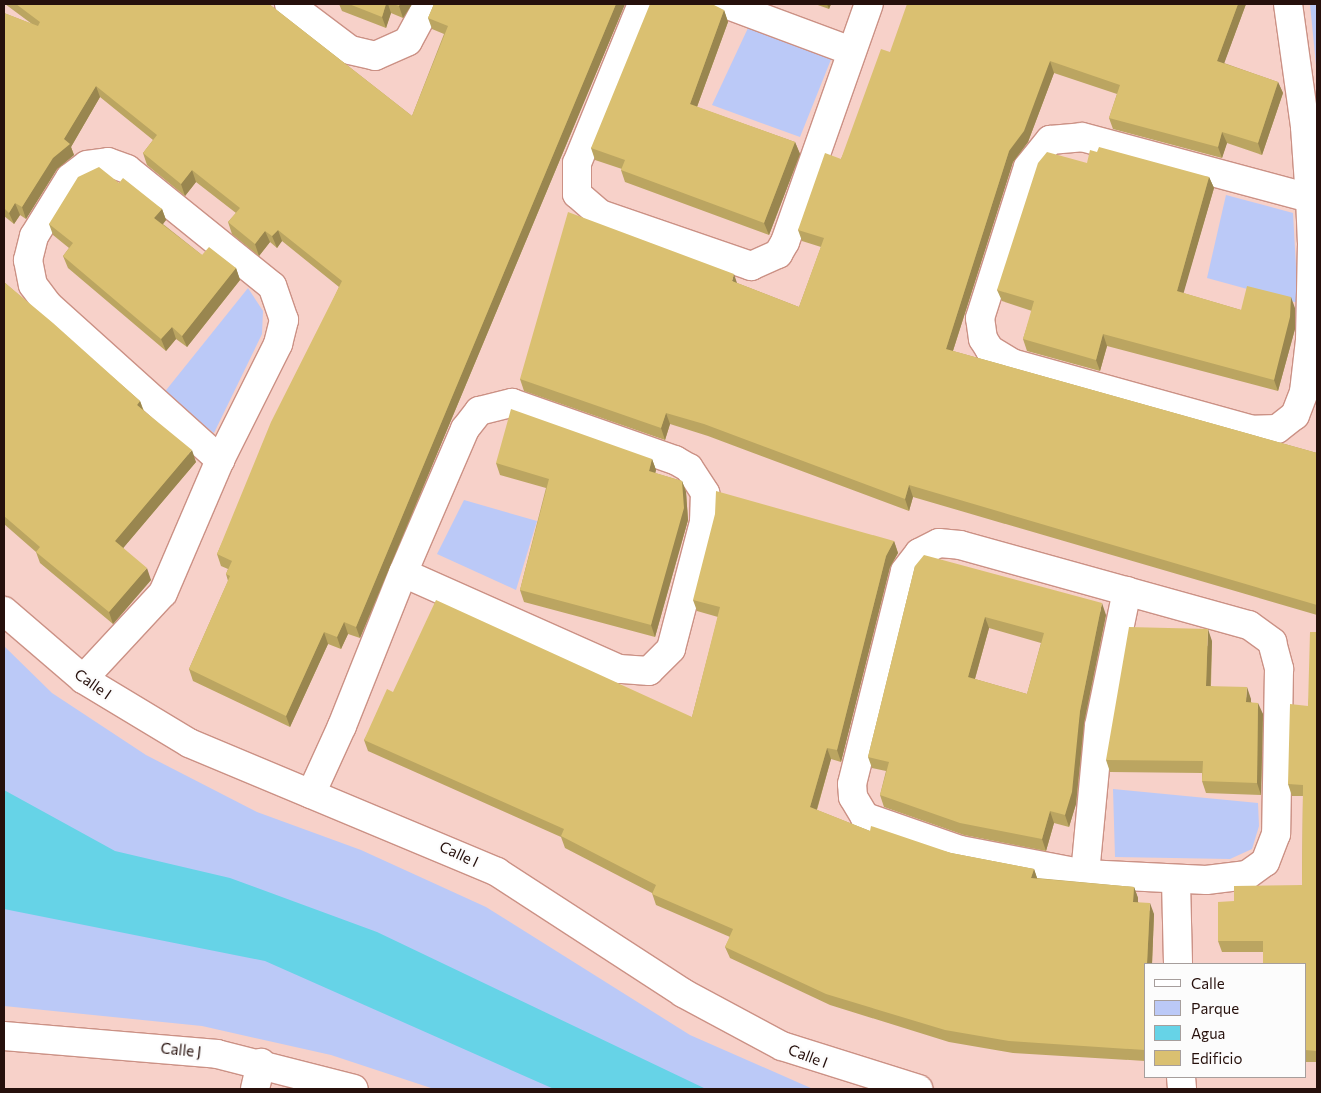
<!DOCTYPE html>
<html>
<head>
<meta charset="utf-8">
<style>
  body { margin:0 }
  #map { position:relative; width:1321px; height:1093px; overflow:hidden; background:#f7d1c9; font-family:Commissioner,sans-serif }
  div>[style] { position:absolute }
  .green>* { inset:0; background:#bbc9f7 }
  .water>* { inset:0; background:#66d3e7 }
  .roads { filter:drop-shadow(1px 0 #cb9185) drop-shadow(-1px 0 #cb9185) drop-shadow(0 1px #cb9185) drop-shadow(0 -1px #cb9185) }
  .street>* { height:28px; margin:-14px; padding:0 14px; transform-origin:14px; border-radius:14px; background:#fff }
  .wall>* { inset:0; background:#bba561 }
  .shaded-wall>* { inset:0; background:#99864f }
  .building>* { inset:0; background:#dac071 }
  span { translate:-50% -50%; white-space:nowrap; text-align:center; line-height:1.15; -webkit-text-stroke:4.5px #fcfcfc; paint-order:stroke }
  .street-label { font-size:15px; color:#26100c }
  .frame { position:absolute; inset:0; border:5px solid #26100c; pointer-events:none }
  .legend { position:absolute; left:1144px; top:963px; width:162px; height:115px; box-sizing:border-box; background:#fcfcfc; border:1px solid #a69e9c; margin:0; padding:6px 9px; list-style:none; font-size:15px; color:#26100c }
  .legend li { display:flex; align-items:center; gap:10px; height:25px }
  .legend b { width:25px; border:1px solid #a69e9c }
</style>
</head>
<body>
<div id="map">
  <div class="green">
    <div style="clip-path:polygon(1310px 4px,1317px 4px,1317px 68px,1316px 65px)"></div>
    <div style="clip-path:polygon(748px 28px,832px 57px,800px 137px,712px 105px)"></div>
    <div style="clip-path:polygon(1226px 195px,1293px 213px,1298px 303px,1207px 278px)"></div>
    <div style="clip-path:polygon(248px 288px,263px 311px,262px 334px,214px 433px,163px 394px)"></div>
    <div style="clip-path:polygon(464px 500px,537px 521px,516px 590px,437px 554px)"></div>
    <div style="clip-path:polygon(4px 646px,52px 693px,146px 755px,257px 812px,361px 850px,486px 907px,690px 1035px,813px 1089px,434px 1089px,331px 1055px,202px 1026px,4px 1006px)"></div>
    <div style="clip-path:polygon(1113px 789px,1258px 803px,1259px 826px,1252px 849px,1230px 859px,1115px 857px)"></div>
  </div>
  <div class="water">
    <div style="clip-path:polygon(4px 790px,115px 851px,230px 878px,377px 932px,706px 1089px,554px 1089px,265px 961px,4px 909px)"></div>
  </div>
  <div class="roads">
    <div class="street">
      <div style="left:289px;top:4px;width:76px;rotate:37deg"></div>
      <div style="left:350px;top:50px;width:26px;rotate:13deg"></div>
      <div style="left:375px;top:56px;width:36px;rotate:-24deg"></div>
      <div style="left:408px;top:41px;width:42px;rotate:-61.6deg"></div>
      <div style="left:642px;top:4px;width:172px;rotate:112.2deg"></div>
      <div style="left:577px;top:163px;width:31px;rotate:90deg"></div>
      <div style="left:577px;top:194px;width:30px;rotate:41deg"></div>
      <div style="left:600px;top:214px;width:160px;rotate:19deg"></div>
      <div style="left:751px;top:266px;width:30px;rotate:-24deg"></div>
      <div style="left:778px;top:254px;width:14px;rotate:-60deg"></div>
      <div style="left:785px;top:242px;width:252px;rotate:-70.6deg"></div>
      <div style="left:725px;top:4px;width:132px;rotate:20.4deg"></div>
      <div style="left:1288px;top:4px;width:124px;rotate:82.1deg"></div>
      <div style="left:1305px;top:127px;width:71px;rotate:86deg"></div>
      <div style="left:1310px;top:198px;width:46px;rotate:87.5deg"></div>
      <div style="left:1312px;top:244px;width:96px;rotate:91.2deg"></div>
      <div style="left:1310px;top:340px;width:52px;rotate:96.6deg"></div>
      <div style="left:1304px;top:392px;width:25px;rotate:111deg"></div>
      <div style="left:1295px;top:415px;width:23px;rotate:142deg"></div>
      <div style="left:1277px;top:429px;width:24px;rotate:178deg"></div>
      <div style="left:1253px;top:430px;width:250px;rotate:-164.5deg"></div>
      <div style="left:1012px;top:363px;width:26px;rotate:-149deg"></div>
      <div style="left:990px;top:350px;width:13px;rotate:-122deg"></div>
      <div style="left:983px;top:339px;width:21px;rotate:-98deg"></div>
      <div style="left:980px;top:318px;width:158px;rotate:-72.4deg"></div>
      <div style="left:1028px;top:167px;width:35px;rotate:-51deg"></div>
      <div style="left:1050px;top:140px;width:32px;rotate:-5deg"></div>
      <div style="left:1082px;top:137px;width:236px;rotate:15deg"></div>
      <div style="left:939px;top:543px;width:21px;rotate:5deg"></div>
      <div style="left:960px;top:545px;width:300px;rotate:15.5deg"></div>
      <div style="left:1249px;top:625px;width:29px;rotate:36deg"></div>
      <div style="left:1272px;top:642px;width:28px;rotate:75deg"></div>
      <div style="left:1279px;top:669px;width:165px;rotate:91deg"></div>
      <div style="left:1276px;top:834px;width:30px;rotate:111deg"></div>
      <div style="left:1265px;top:862px;width:22px;rotate:144deg"></div>
      <div style="left:1247px;top:875px;width:41px;rotate:173deg"></div>
      <div style="left:1206px;top:880px;width:121px;rotate:-177.2deg"></div>
      <div style="left:1085px;top:874px;width:127px;rotate:-169.1deg"></div>
      <div style="left:960px;top:850px;width:101px;rotate:-160.8deg"></div>
      <div style="left:865px;top:817px;width:23px;rotate:-121deg"></div>
      <div style="left:853px;top:797px;width:13px;rotate:-94deg"></div>
      <div style="left:852px;top:784px;width:219px;rotate:-76deg"></div>
      <div style="left:905px;top:571px;width:23px;rotate:-52deg"></div>
      <div style="left:919px;top:553px;width:22px;rotate:-27deg"></div>
      <div style="left:4px;top:611px;width:104px;rotate:40.7deg"></div>
      <div style="left:83px;top:679px;width:124px;rotate:31.1deg"></div>
      <div style="left:189px;top:743px;width:334px;rotate:22.7deg"></div>
      <div style="left:497px;top:872px;width:222px;rotate:33deg"></div>
      <div style="left:683px;top:993px;width:112px;rotate:28.2deg"></div>
      <div style="left:782px;top:1046px;width:143px;rotate:17.5deg"></div>
      <div style="left:83px;top:679px;width:117px;rotate:-47.1deg"></div>
      <div style="left:163px;top:593px;width:145px;rotate:-66.8deg"></div>
      <div style="left:220px;top:460px;width:130px;rotate:-63.4deg"></div>
      <div style="left:278px;top:344px;width:25px;rotate:-76deg"></div>
      <div style="left:284px;top:320px;width:36px;rotate:-109deg"></div>
      <div style="left:272px;top:286px;width:186px;rotate:-141.1deg"></div>
      <div style="left:127px;top:169px;width:20px;rotate:-160deg"></div>
      <div style="left:108px;top:162px;width:21px;rotate:172deg"></div>
      <div style="left:87px;top:165px;width:21px;rotate:143deg"></div>
      <div style="left:70px;top:178px;width:68px;rotate:121.8deg"></div>
      <div style="left:34px;top:236px;width:25px;rotate:104deg"></div>
      <div style="left:28px;top:260px;width:25px;rotate:79deg"></div>
      <div style="left:33px;top:285px;width:25px;rotate:53deg"></div>
      <div style="left:48px;top:305px;width:232px;rotate:42deg"></div>
      <div style="left:311px;top:794px;width:75px;rotate:-65.5deg"></div>
      <div style="left:342px;top:726px;width:165px;rotate:-68.3deg"></div>
      <div style="left:403px;top:573px;width:157px;rotate:-66.7deg"></div>
      <div style="left:465px;top:429px;width:23px;rotate:-52deg"></div>
      <div style="left:479px;top:411px;width:34px;rotate:-14deg"></div>
      <div style="left:512px;top:403px;width:173px;rotate:19.3deg"></div>
      <div style="left:675px;top:460px;width:16px;rotate:30deg"></div>
      <div style="left:689px;top:468px;width:30px;rotate:57deg"></div>
      <div style="left:705px;top:493px;width:29px;rotate:92deg"></div>
      <div style="left:704px;top:522px;width:131px;rotate:104.6deg"></div>
      <div style="left:671px;top:649px;width:31px;rotate:135deg"></div>
      <div style="left:649px;top:671px;width:30px;rotate:-176deg"></div>
      <div style="left:619px;top:669px;width:236px;rotate:-156deg"></div>
      <div style="left:1085px;top:874px;width:149px;rotate:-84.6deg"></div>
      <div style="left:1099px;top:726px;width:138px;rotate:-78.3deg"></div>
      <div style="left:1176px;top:881px;width:83px;rotate:88.6deg"></div>
      <div style="left:4px;top:1036px;width:214px;rotate:4.8deg"></div>
      <div style="left:217px;top:1054px;width:141px;rotate:14.3deg"></div>
      <div style="left:1181px;top:1077px;width:12px;rotate:85deg"></div>
      <div style="left:255px;top:1089px;width:27px;rotate:-77deg"></div>
    </div>
  </div>
  <div class="wall">
    <div style="clip-path:polygon(5px 4px,269px 4px,412px 116px,444px 34px,432px 29px,428px 18px,434px 4px,625px 4px,360px 638px,348px 634px,341px 649px,328px 644px,290px 727px,193px 681px,189px 669px,228px 581px,226px 574px,228px 569px,221px 566px,217px 554px,339px 287px,282px 241px,277px 248px,270px 242px,259px 256px,232px 234px,228px 222px,236px 213px,196px 182px,185px 196px,147px 165px,143px 153px,153px 140px,100px 97px,71px 147px,74px 155px,57px 169px,26px 219px,20px 215px,14px 224px,4px 216px,4px 13px,32px 24px)"></div>
    <div style="clip-path:polygon(339px 4px,412px 4px,403px 18px,391px 13px,386px 28px,342px 11px)"></div>
    <div style="clip-path:polygon(815px 4px,831px 4px,829px 9px)"></div>
    <div style="clip-path:polygon(1246px 4px,1224px 63px,1278px 82px,1283px 93px,1262px 155px,1227px 143px,1222px 158px,1113px 129px,1109px 118px,1117px 94px,1054px 73px,1028px 142px,1013px 162px,953px 351px,1317px 453px,1317px 615px,913px 497px,909px 511px,708px 436px,670px 424px,665px 440px,524px 391px,520px 379px,737px 283px,799px 307px,821px 247px,802px 241px,798px 230px,841px 159px,890px 52px)"></div>
    <div style="clip-path:polygon(724px 10px,728px 22px,697px 107px,795px 142px,800px 154px,769px 235px,625px 182px,621px 170px,622px 169px,595px 160px,591px 148px)"></div>
    <div style="clip-path:polygon(1087px 163px,1209px 177px,1214px 188px,1183px 293px,1241px 310px,1295px 308px,1295px 329px,1278px 391px,1107px 346px,1100px 371px,1027px 351px,1023px 339px,1032px 311px,1002px 301px,997px 290px)"></div>
    <div style="clip-path:polygon(119px 183px,162px 209px,166px 220px,163px 224px,202px 255px,236px 268px,240px 280px,187px 347px,176px 339px,166px 351px,68px 268px,63px 256px,69px 248px,53px 235px,49px 224px)"></div>
    <div style="clip-path:polygon(4px 282px,140px 401px,144px 411px,196px 462px,123px 548px,151px 580px,113px 624px,40px 563px,36px 552px,4px 524px)"></div>
    <div style="clip-path:polygon(652px 459px,656px 470px,655px 473px,682px 481px,686px 492px,688px 520px,655px 637px,524px 602px,520px 590px,546px 488px,500px 475px,496px 463px)"></div>
    <div style="clip-path:polygon(894px 541px,898px 553px,890px 567px,841px 762px,831px 759px,817px 810px,870px 831px,951px 853px,1034px 869px,1037px 878px,1134px 887px,1138px 898px,1138px 902px,1154px 914px,1152px 964px,1145px 964px,1145px 1061px,1013px 1053px,949px 1042px,830px 1005px,730px 958px,725px 947px,730px 937px,656px 905px,652px 893px,565px 848px,561px 837px,368px 751px,364px 740px,393px 692px,692px 717px,718px 617px,697px 611px,693px 600px)"></div>
    <div style="clip-path:polygon(evenodd,915px 566px,1106px 615px,1084px 723px,1076px 804px,1069px 827px,1054px 823px,1046px 851px,964px 835px,884px 807px,880px 795px,886px 771px,872px 768px,868px 757px,915px 566px,989px 628px,1041px 643px,1027px 694px,975px 679px,989px 628px)"></div>
    <div style="clip-path:polygon(1317px 632px,1317px 1062px,1305px 1062px,1305px 964px,1263px 952px,1222px 952px,1218px 941px,1234px 901px,1302px 885px,1303px 796px,1292px 796px,1288px 784px,1308px 706px)"></div>
    <div style="clip-path:polygon(1212px 641px,1211px 686px,1251px 699px,1251px 702px,1263px 714px,1261px 795px,1206px 793px,1202px 781px,1202px 773px,1110px 772px,1106px 760px)"></div>
  </div>
  <div class="shaded-wall">
    <div style="clip-path:polygon(386px 4px,388px 4px,391px 13px,386px 28px,382px 17px)"></div>
    <div style="clip-path:polygon(400px 4px,412px 4px,403px 18px,399px 6px)"></div>
    <div style="clip-path:polygon(616px 4px,625px 4px,360px 638px,356px 627px)"></div>
    <div style="clip-path:polygon(827px 4px,831px 4px,829px 9px)"></div>
    <div style="clip-path:polygon(1238px 4px,1246px 4px,1221px 72px,1217px 61px)"></div>
    <div style="clip-path:polygon(724px 10px,728px 22px,694px 115px,690px 104px)"></div>
    <div style="clip-path:polygon(1050px 61px,1054px 73px,1028px 142px,1013px 162px,950px 360px,946px 349px,1009px 151px)"></div>
    <div style="clip-path:polygon(1278px 82px,1283px 93px,1262px 155px,1258px 143px)"></div>
    <div style="clip-path:polygon(96px 86px,100px 97px,71px 147px,74px 155px,57px 169px,26px 219px,22px 207px)"></div>
    <div style="clip-path:polygon(1222px 132px,1227px 143px,1222px 158px,1218px 147px)"></div>
    <div style="clip-path:polygon(795px 142px,800px 154px,769px 235px,764px 223px)"></div>
    <div style="clip-path:polygon(192px 170px,196px 182px,185px 196px,181px 184px)"></div>
    <div style="clip-path:polygon(1209px 177px,1214px 188px,1181px 302px,1177px 291px)"></div>
    <div style="clip-path:polygon(15px 203px,20px 215px,14px 224px,9px 213px)"></div>
    <div style="clip-path:polygon(162px 209px,166px 220px,159px 229px,154px 218px)"></div>
    <div style="clip-path:polygon(278px 230px,282px 241px,277px 248px,272px 236px)"></div>
    <div style="clip-path:polygon(265px 231px,270px 242px,259px 256px,255px 244px)"></div>
    <div style="clip-path:polygon(236px 268px,240px 280px,187px 347px,182px 336px)"></div>
    <div style="clip-path:polygon(734px 274px,738px 286px,732px 281px)"></div>
    <div style="clip-path:polygon(1291px 297px,1295px 308px,1295px 329px,1278px 391px,1274px 380px)"></div>
    <div style="clip-path:polygon(172px 327px,176px 339px,166px 351px,161px 339px)"></div>
    <div style="clip-path:polygon(1103px 334px,1107px 346px,1100px 371px,1096px 360px)"></div>
    <div style="clip-path:polygon(140px 401px,144px 413px,137px 405px)"></div>
    <div style="clip-path:polygon(666px 413px,670px 424px,665px 440px,661px 428px)"></div>
    <div style="clip-path:polygon(192px 450px,196px 462px,119px 553px,115px 541px)"></div>
    <div style="clip-path:polygon(652px 459px,656px 470px,653px 483px,649px 471px)"></div>
    <div style="clip-path:polygon(682px 481px,686px 492px,688px 520px,655px 637px,651px 625px)"></div>
    <div style="clip-path:polygon(909px 485px,913px 497px,909px 511px,905px 499px)"></div>
    <div style="clip-path:polygon(894px 541px,898px 553px,890px 567px,841px 762px,837px 750px,886px 556px)"></div>
    <div style="clip-path:polygon(147px 568px,151px 580px,113px 624px,109px 612px)"></div>
    <div style="clip-path:polygon(1102px 603px,1106px 615px,1084px 723px,1076px 804px,1069px 827px,1065px 815px,1080px 711px)"></div>
    <div style="clip-path:polygon(985px 617px,989px 628px,972px 689px,968px 677px)"></div>
    <div style="clip-path:polygon(344px 622px,348px 634px,341px 649px,337px 637px)"></div>
    <div style="clip-path:polygon(1208px 629px,1212px 641px,1210px 697px,1206px 686px)"></div>
    <div style="clip-path:polygon(324px 632px,328px 644px,290px 727px,286px 716px)"></div>
    <div style="clip-path:polygon(1247px 687px,1251px 699px,1250px 713px,1246px 702px)"></div>
    <div style="clip-path:polygon(1258px 703px,1263px 714px,1261px 795px,1257px 783px)"></div>
    <div style="clip-path:polygon(827px 748px,831px 759px,814px 819px,810px 807px)"></div>
    <div style="clip-path:polygon(1050px 811px,1054px 823px,1046px 851px,1042px 839px)"></div>
    <div style="clip-path:polygon(1034px 869px,1038px 881px,1031px 878px)"></div>
    <div style="clip-path:polygon(1134px 887px,1138px 898px,1138px 914px,1133px 902px)"></div>
    <div style="clip-path:polygon(1150px 903px,1154px 914px,1152px 964px,1147px 964px)"></div>
  </div>
  <div class="building">
    <div style="clip-path:polygon(16px 4px,269px 4px,412px 116px,448px 26px,428px 18px,434px 4px,616px 4px,356px 627px,344px 622px,337px 637px,324px 632px,286px 716px,189px 669px,230px 576px,226px 574px,232px 561px,217px 554px,271px 422px,342px 281px,278px 230px,272px 236px,265px 231px,255px 244px,228px 222px,240px 208px,192px 170px,181px 184px,143px 153px,157px 135px,96px 86px,64px 139px,70px 144px,53px 158px,22px 207px,15px 203px,9px 213px,4px 208px,4px 13px,38px 26px,40px 22px)"></div>
    <div style="clip-path:polygon(349px 4px,386px 4px,382px 17px)"></div>
    <div style="clip-path:polygon(393px 4px,400px 4px,399px 6px)"></div>
    <div style="clip-path:polygon(650px 4px,712px 4px,724px 10px,690px 104px,795px 142px,764px 223px,621px 170px,625px 160px,591px 148px)"></div>
    <div style="clip-path:polygon(907px 4px,1238px 4px,1217px 61px,1278px 82px,1258px 143px,1222px 132px,1218px 147px,1109px 118px,1120px 85px,1050px 61px,1024px 131px,1009px 151px,946px 349px,1317px 453px,1317px 605px,909px 485px,905px 499px,704px 424px,666px 413px,661px 428px,520px 379px,568px 212px,734px 274px,732px 281px,799px 307px,824px 238px,798px 230px,825px 153px,841px 159px,881px 49px,890px 52px)"></div>
    <div style="clip-path:polygon(1099px 147px,1209px 177px,1177px 291px,1241px 310px,1247px 286px,1291px 297px,1290px 317px,1274px 380px,1103px 334px,1096px 360px,1023px 339px,1034px 301px,997px 290px,1038px 163px,1047px 152px,1087px 163px,1090px 150px,1097px 152px)"></div>
    <div style="clip-path:polygon(99px 167px,119px 183px,123px 178px,162px 209px,154px 218px,202px 255px,209px 247px,236px 268px,182px 336px,172px 327px,161px 339px,63px 256px,73px 243px,49px 224px,78px 177px)"></div>
    <div style="clip-path:polygon(4px 282px,53px 323px,140px 401px,137px 405px,192px 450px,115px 541px,147px 568px,109px 612px,36px 552px,40px 547px,4px 516px)"></div>
    <div style="clip-path:polygon(511px 409px,652px 459px,649px 471px,682px 481px,684px 508px,651px 625px,520px 590px,549px 479px,496px 463px)"></div>
    <div style="clip-path:polygon(716px 491px,894px 541px,886px 556px,837px 750px,827px 748px,810px 807px,870px 831px,871px 826px,951px 853px,1034px 869px,1031px 878px,1134px 887px,1133px 902px,1150px 903px,1147px 964px,1145px 964px,1145px 1050px,1009px 1041px,945px 1030px,826px 994px,725px 947px,733px 929px,652px 894px,656px 885px,561px 836px,564px 829px,364px 740px,387px 689px,393px 692px,436px 600px,692px 717px,720px 607px,693px 600px,715px 514px)"></div>
    <div style="clip-path:polygon(evenodd,924px 555px,1102px 603px,1080px 711px,1072px 792px,1065px 815px,1050px 811px,1042px 839px,960px 823px,880px 795px,889px 762px,868px 757px,915px 566px,924px 555px,985px 617px,1044px 633px,1027px 694px,968px 677px,985px 617px)"></div>
    <div style="clip-path:polygon(1129px 627px,1208px 629px,1206px 686px,1247px 687px,1246px 702px,1258px 703px,1257px 783px,1202px 781px,1203px 761px,1106px 760px)"></div>
    <div style="clip-path:polygon(1310px 632px,1317px 632px,1317px 1051px,1305px 1050px,1305px 964px,1263px 964px,1263px 941px,1218px 941px,1218px 902px,1234px 901px,1234px 886px,1302px 885px,1303px 785px,1288px 784px,1290px 704px,1308px 706px)"></div>
  </div>
  <div class="street-label">
    <span style="left:93px;top:684px;rotate:35deg">Calle I</span>
    <span style="left:459px;top:854px;rotate:25deg">Calle I</span>
    <span style="left:181px;top:1050px;rotate:6deg">Calle J</span>
    <span style="left:808px;top:1056px;rotate:21deg">Calle I</span>
  </div>
  <div class="frame"></div>
  <ul class="legend">
  <li><b style="height:6px;background:#fff"></b>Calle</li>
  <li><b style="height:14px;background:#bbc9f7"></b>Parque</li>
  <li><b style="height:14px;background:#66d3e7"></b>Agua</li>
  <li><b style="height:14px;background:#dac071"></b>Edificio</li>
  </ul>
</div>
</body>
</html>
